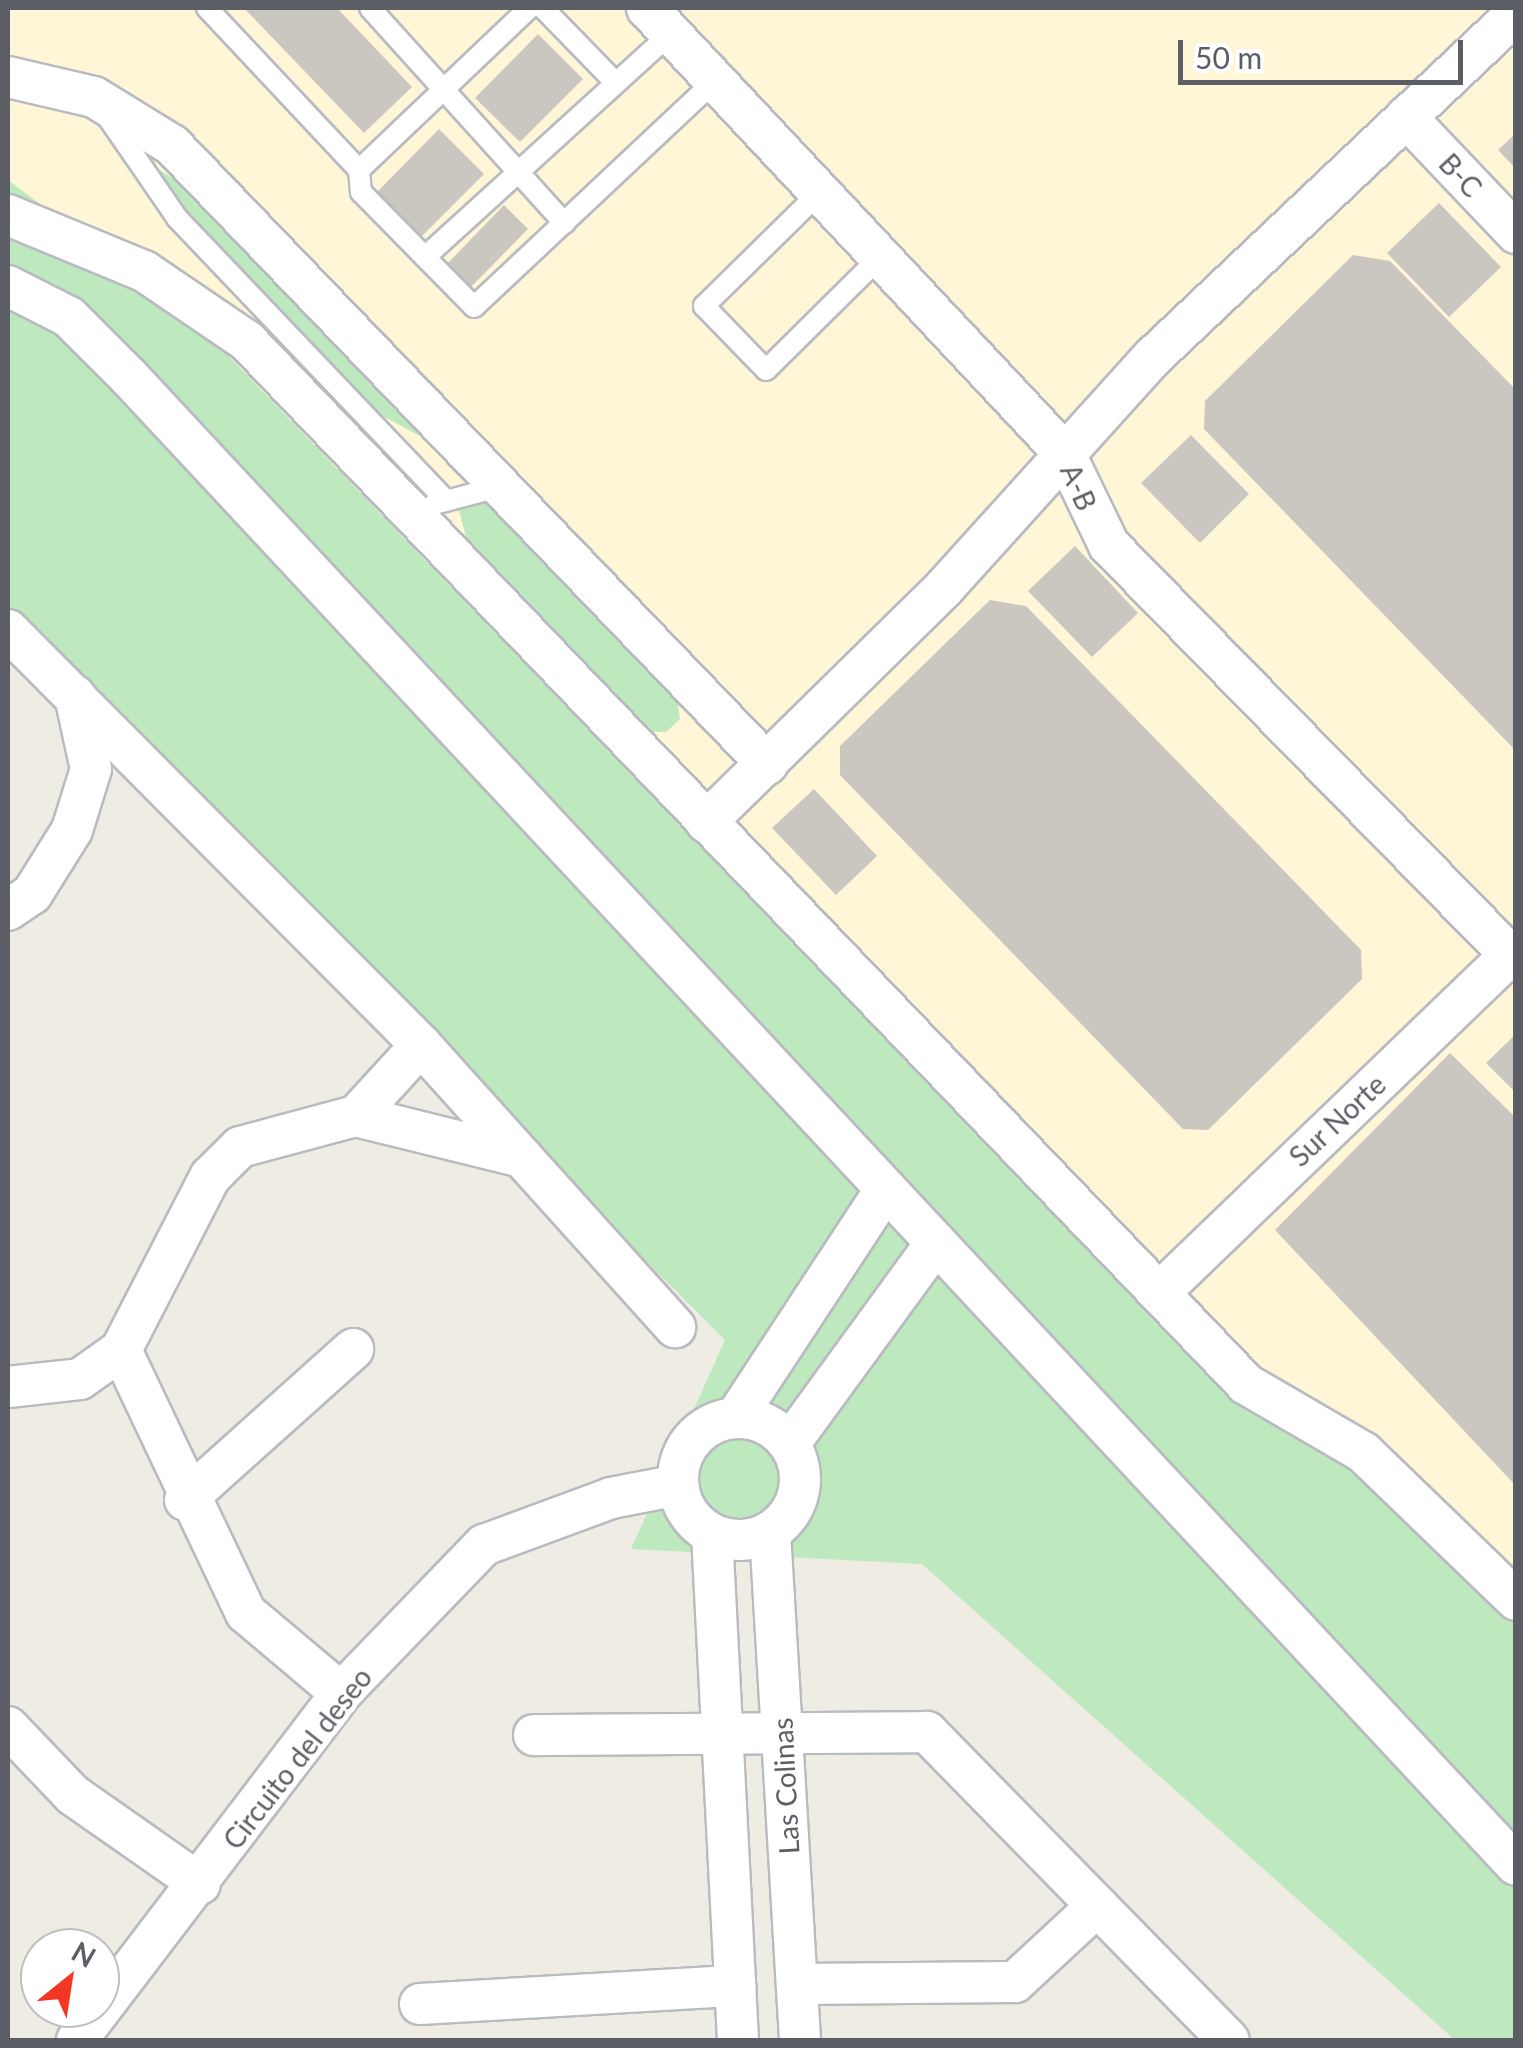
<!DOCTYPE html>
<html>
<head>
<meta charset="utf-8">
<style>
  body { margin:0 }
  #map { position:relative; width:1523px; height:2048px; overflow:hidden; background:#efece3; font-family:Lato,sans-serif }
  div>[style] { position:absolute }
  .commercial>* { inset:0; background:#fff6d8 }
  .green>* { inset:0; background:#bee8be }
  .building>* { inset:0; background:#cac6c0 }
  .roads { filter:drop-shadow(2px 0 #b8bbc0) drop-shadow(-2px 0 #b8bbc0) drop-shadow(0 2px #b8bbc0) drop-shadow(0 -2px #b8bbc0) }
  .lane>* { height:20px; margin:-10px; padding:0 10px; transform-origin:10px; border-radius:10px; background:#fff }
  .street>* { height:40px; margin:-20px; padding:0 20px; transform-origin:20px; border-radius:20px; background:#fff }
  .street>.ring { margin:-20px; padding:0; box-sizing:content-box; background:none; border:40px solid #fff; border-radius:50% }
  span { translate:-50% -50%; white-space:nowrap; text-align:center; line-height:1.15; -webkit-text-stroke:10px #fff; paint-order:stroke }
  .street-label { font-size:28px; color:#5b5f65 }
  .frame { position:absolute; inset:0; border:10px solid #5b5f65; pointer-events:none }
  .north { position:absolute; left:20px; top:1928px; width:100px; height:100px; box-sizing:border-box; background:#fff; border:2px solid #bdbfc1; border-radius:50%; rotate:30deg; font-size:28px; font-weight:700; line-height:40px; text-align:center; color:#5b5f65 }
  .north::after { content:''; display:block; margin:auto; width:35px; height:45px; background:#f43624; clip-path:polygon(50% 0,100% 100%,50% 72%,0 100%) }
  .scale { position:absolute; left:1178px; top:40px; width:285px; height:45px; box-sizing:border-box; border:5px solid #5b5f65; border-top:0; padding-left:12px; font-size:30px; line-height:35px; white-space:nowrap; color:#5b5f65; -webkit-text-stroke:8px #fff; paint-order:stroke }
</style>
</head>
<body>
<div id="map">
  <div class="commercial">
    <div style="clip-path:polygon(8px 8px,1515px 8px,1515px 1615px,1367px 1458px,1171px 1336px,198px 324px,8px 180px)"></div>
  </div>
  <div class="green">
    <div style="clip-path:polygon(129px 152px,178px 181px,446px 450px,377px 413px)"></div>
    <div style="clip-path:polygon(8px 180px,198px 324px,1171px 1336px,1367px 1458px,1515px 1615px,1515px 2040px,1455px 2040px,922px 1564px,631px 1549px,725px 1340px,8px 623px)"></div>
    <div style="clip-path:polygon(456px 499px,497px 505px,677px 699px,680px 719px,666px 732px,646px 732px,466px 537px)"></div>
  </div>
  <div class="building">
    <div style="clip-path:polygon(244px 8px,337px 8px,412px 87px,364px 133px)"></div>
    <div style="clip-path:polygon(538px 34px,583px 79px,520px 142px,475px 98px)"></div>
    <div style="clip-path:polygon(439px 129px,484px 174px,421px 237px,376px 193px)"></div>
    <div style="clip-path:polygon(1516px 133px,1516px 169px,1498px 150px)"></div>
    <div style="clip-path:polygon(1439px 203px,1501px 267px,1449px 317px,1387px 253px)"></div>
    <div style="clip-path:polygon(504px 205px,528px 229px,470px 288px,446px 265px)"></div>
    <div style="clip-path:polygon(1353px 255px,1390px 261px,1516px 390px,1516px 751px,1204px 429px,1205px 401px)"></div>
    <div style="clip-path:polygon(1191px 435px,1249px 494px,1200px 543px,1141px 483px)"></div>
    <div style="clip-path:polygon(1075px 546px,1138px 613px,1092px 657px,1028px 591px)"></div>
    <div style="clip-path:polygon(990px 600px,1026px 606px,1361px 950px,1362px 979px,1208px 1130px,1183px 1129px,840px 775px,840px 746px)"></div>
    <div style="clip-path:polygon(814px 789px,877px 856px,836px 895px,772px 828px)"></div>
    <div style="clip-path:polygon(1516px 1034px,1516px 1093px,1486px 1063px)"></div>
    <div style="clip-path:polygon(1450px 1053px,1516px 1118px,1516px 1486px,1275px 1230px)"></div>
  </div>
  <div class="roads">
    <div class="lane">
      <div style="left:207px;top:8px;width:222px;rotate:46.8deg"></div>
      <div style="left:359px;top:170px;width:22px;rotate:85deg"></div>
      <div style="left:361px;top:192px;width:161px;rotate:45.5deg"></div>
      <div style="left:474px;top:307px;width:330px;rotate:-43.2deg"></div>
      <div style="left:370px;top:8px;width:290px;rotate:47.9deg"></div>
      <div style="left:543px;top:8px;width:99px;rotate:45.8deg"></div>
      <div style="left:107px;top:116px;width:124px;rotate:55.5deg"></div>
      <div style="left:177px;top:218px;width:390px;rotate:46.4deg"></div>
      <div style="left:359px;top:170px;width:235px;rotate:-43.6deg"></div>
      <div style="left:818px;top:194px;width:160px;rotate:135.5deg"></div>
      <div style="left:704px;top:306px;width:89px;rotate:45.9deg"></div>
      <div style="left:766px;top:370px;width:159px;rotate:-44.7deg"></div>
      <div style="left:425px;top:257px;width:333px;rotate:-42.3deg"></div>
      <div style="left:434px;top:504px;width:70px;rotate:-14.8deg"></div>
    </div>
    <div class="street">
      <div style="left:647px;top:8px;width:611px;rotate:46.86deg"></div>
      <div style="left:1065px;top:454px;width:101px;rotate:64.2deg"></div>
      <div style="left:1109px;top:545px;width:582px;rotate:45.63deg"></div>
      <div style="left:8px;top:77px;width:88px;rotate:13.1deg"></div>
      <div style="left:94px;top:97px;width:92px;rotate:31.6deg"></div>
      <div style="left:172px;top:145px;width:859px;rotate:46.13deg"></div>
      <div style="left:1406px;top:117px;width:160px;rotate:46.5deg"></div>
      <div style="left:8px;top:215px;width:147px;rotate:22.4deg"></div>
      <div style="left:144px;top:271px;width:125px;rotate:34.2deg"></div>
      <div style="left:247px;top:341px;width:1444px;rotate:46.23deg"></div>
      <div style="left:1246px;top:1384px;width:135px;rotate:30.2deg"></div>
      <div style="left:1363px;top:1452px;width:213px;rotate:44deg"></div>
      <div style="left:8px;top:286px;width:68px;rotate:26.9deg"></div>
      <div style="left:69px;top:317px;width:85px;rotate:45deg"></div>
      <div style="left:129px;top:377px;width:2034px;rotate:47.01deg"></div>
      <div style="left:8px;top:630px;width:585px;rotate:45.14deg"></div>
      <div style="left:421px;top:1045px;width:380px;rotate:48deg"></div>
      <div style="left:706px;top:822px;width:334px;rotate:-44.5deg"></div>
      <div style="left:944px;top:588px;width:312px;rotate:-47.9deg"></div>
      <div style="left:1153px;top:357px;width:499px;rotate:-43.4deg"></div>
      <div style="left:8px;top:910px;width:29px;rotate:-34deg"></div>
      <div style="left:32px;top:894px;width:75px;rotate:-58deg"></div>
      <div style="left:72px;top:830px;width:64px;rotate:-72.7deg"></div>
      <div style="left:91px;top:769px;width:75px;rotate:-102.4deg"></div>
      <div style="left:356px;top:1116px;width:96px;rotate:-47.5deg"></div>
      <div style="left:1160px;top:1292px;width:494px;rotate:-43.9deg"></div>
      <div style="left:121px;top:1350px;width:291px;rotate:64.6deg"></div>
      <div style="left:246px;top:1613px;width:124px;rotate:40.1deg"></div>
      <div style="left:8px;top:1387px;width:72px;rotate:-6.3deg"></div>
      <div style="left:80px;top:1379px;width:50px;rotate:-35.3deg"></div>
      <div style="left:121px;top:1350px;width:195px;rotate:-62.8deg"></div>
      <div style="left:210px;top:1177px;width:42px;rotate:-45deg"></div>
      <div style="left:240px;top:1147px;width:120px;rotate:-15deg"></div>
      <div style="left:356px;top:1116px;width:171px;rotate:13.9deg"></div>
      <div style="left:736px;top:1417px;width:273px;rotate:-56.7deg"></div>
      <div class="ring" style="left:678px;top:1418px;width:82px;height:82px"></div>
      <div style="left:790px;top:1443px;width:248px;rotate:-53.9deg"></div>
      <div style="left:185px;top:1500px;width:226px;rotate:-41.9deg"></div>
      <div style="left:770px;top:1532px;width:509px;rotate:86.62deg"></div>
      <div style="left:712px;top:1534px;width:507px;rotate:87.06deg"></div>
      <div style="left:8px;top:1727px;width:94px;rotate:46.3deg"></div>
      <div style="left:73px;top:1795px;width:155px;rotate:35deg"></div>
      <div style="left:534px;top:1735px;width:393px;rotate:-0.4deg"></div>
      <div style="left:927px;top:1732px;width:431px;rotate:45.6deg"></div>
      <div style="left:797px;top:1984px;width:218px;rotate:-0.5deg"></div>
      <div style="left:1015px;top:1982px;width:112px;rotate:-42.8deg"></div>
      <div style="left:420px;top:2004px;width:316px;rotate:-3.3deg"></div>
      <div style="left:77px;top:2040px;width:436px;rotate:-52.7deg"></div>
      <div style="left:341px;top:1693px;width:206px;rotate:-46deg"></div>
      <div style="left:484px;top:1545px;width:135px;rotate:-20.3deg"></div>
      <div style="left:611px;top:1498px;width:68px;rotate:-11deg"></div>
    </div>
  </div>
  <div class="street-label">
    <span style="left:1461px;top:175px;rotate:47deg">B-C</span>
    <span style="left:1079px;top:487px;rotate:66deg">A-B</span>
    <span style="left:1337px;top:1120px;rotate:-43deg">Sur Norte</span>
    <span style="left:297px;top:1758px;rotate:-52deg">Circuito del deseo</span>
    <span style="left:785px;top:1786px;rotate:-93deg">Las Colinas</span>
  </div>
  <div class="frame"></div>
  <div class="north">N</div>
  <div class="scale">50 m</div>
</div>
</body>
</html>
